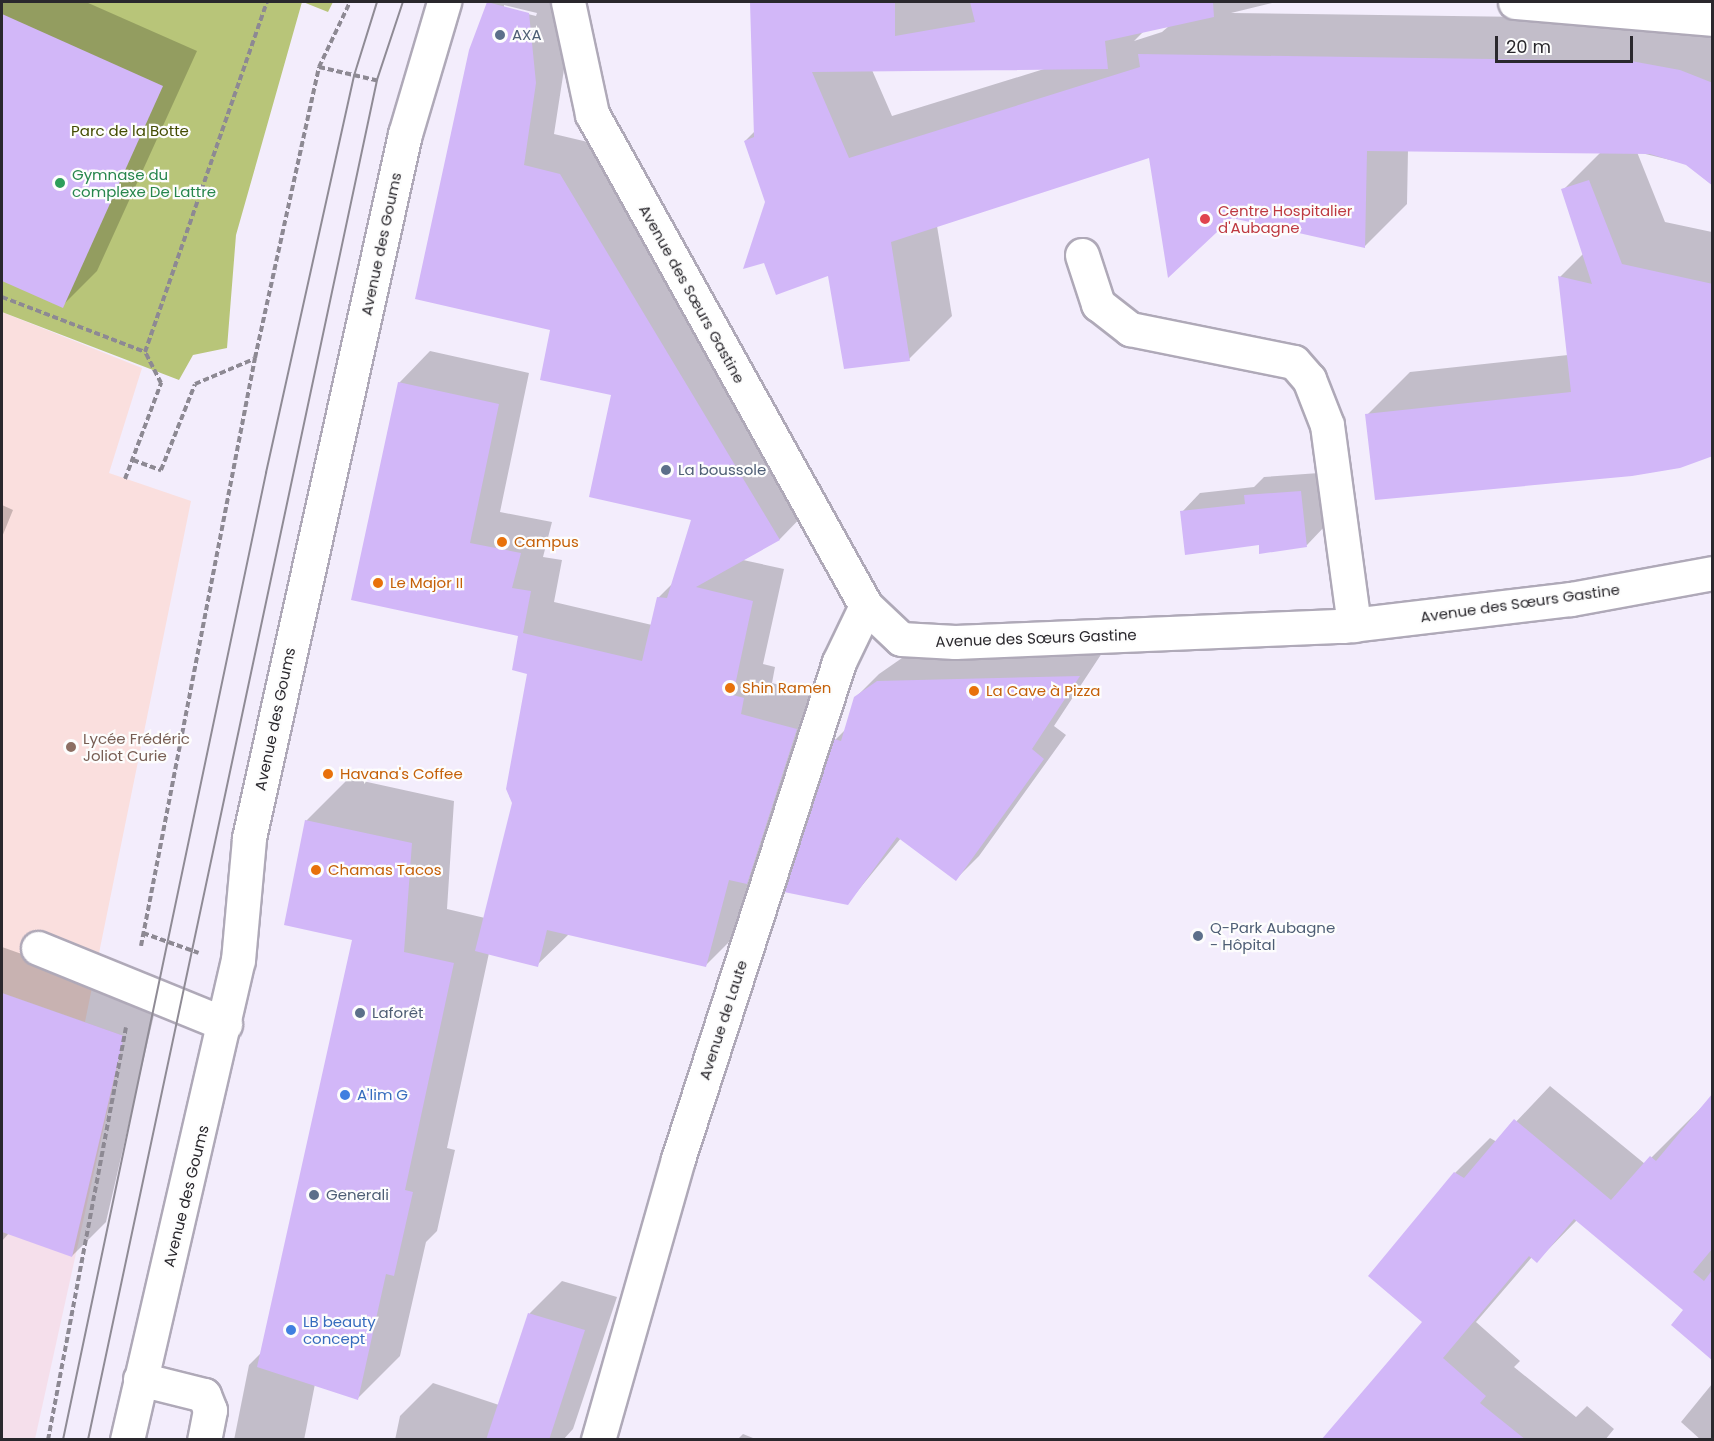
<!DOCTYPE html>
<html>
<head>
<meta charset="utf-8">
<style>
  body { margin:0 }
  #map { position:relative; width:1714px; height:1441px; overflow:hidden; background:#f3edfc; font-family:Poppins,sans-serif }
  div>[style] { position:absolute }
  .industrial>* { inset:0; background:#f5dfeb }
  .education>* { inset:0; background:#fadfde }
  .green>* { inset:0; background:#b8c579 }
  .shadow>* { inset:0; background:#0003 }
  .building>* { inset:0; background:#d2b7f8 }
  .path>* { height:4px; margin-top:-2px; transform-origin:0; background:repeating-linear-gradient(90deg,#8d8993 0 6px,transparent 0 9px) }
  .roads { filter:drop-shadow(2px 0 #afa9b8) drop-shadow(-2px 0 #afa9b8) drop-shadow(0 2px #afa9b8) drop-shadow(0 -2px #afa9b8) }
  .minor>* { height:33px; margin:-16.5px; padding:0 16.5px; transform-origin:16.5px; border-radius:16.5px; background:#fff }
  .major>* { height:33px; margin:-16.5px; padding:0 16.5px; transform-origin:16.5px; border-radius:16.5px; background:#fff }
  .tram>* { height:1.5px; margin:-0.75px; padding:0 0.75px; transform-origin:0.75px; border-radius:0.75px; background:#8f8b95 }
  .dots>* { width:16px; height:16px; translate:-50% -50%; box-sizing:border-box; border:3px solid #fdfdfd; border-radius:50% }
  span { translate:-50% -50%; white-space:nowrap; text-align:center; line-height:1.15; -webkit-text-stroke:4.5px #fdfdfd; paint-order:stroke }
  .service-label { font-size:15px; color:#4e5e75 }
  .left { translate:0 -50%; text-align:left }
  .park-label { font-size:15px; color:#444c03 }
  .leisure-label { font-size:15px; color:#27864d }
  .health-label { font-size:15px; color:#be3a42 }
  .street-label { font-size:15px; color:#2a282d }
  .food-label { font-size:15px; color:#c56008 }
  .education-label { font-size:15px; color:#785e54 }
  .shop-label { font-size:15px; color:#366cbe }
  .frame { position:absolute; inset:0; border:3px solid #2a282d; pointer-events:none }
  .scale { position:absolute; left:1495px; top:36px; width:138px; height:27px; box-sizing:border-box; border:3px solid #2a282d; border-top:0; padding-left:8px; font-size:18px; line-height:21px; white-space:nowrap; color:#2a282d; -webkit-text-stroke:4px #fdfdfd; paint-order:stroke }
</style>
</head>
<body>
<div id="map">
  <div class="industrial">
    <div style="clip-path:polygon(2px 993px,124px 1036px,35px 1439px,2px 1439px)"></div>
  </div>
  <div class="education">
    <div style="clip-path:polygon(2px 312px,142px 368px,109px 473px,191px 501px,85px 1022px,2px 993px)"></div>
  </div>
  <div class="green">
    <div style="clip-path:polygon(2px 2px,302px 2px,236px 235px,227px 348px,193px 355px,179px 380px,2px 312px)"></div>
    <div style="clip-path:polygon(303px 2px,333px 2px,328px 12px)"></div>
  </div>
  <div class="shadow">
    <div style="clip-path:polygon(2px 2px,86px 2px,197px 51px,97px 271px,62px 306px,2px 279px)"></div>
    <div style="clip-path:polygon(evenodd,562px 2px,567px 50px,554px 134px,592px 143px,811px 507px,780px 539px,743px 560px,784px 569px,763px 664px,775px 667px,772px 683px,828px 698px,779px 851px,752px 878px,737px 934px,705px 966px,569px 934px,537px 965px,489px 953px,447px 1148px,455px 1150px,437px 1231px,426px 1242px,400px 1356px,357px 1399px,315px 1384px,304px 1440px,234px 1440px,249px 1365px,262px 1352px,353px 939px,306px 821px,349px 778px,454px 801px,447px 909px,485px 918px,513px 803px,529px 672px,520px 635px,353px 599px,399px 383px,430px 351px,529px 373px,500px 512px,552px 522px,543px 557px,562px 560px,554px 602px,652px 625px,658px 598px,673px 583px,693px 519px,613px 393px,552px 329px,488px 3px,562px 2px,504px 5px,537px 13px,536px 16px,504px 8px,504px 5px)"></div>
    <div style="clip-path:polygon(evenodd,751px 2px,1276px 2px,1231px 13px,1675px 19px,1712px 26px,1712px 185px,1687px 164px,1637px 152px,1665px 222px,1712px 232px,1712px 454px,1367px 415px,1410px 372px,1568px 355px,1560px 277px,1584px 253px,1563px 190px,1601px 152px,1408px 150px,1407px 204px,1365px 246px,1232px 216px,1150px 156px,937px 226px,952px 316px,909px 359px,767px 202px,745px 141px,755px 131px,751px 2px,1169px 26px,1162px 32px,1134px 41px,1144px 31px,1169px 26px,751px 2px,1044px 69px,892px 116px,872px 70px,1044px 69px)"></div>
    <div style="clip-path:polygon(1319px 473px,1325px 526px,1307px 545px,1261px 543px,1182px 512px,1200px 493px,1254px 487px,1264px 477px)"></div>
    <div style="clip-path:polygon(2px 505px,13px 510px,2px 537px)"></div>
    <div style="clip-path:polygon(1102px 653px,1054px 726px,1066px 735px,979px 856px,956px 879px,901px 838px,847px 904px,835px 740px,846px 729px,855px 698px,879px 674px,902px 658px)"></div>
    <div style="clip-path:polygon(2px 947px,157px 1002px,106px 1222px,72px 1256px,9px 1233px,2px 1241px)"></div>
    <div style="clip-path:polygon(1550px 1086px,1645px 1164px,1712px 1097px,1712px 1359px,1685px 1310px,1577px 1220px,1537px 1261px,1532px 1257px,1476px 1322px,1520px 1361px,1514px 1367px,1576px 1417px,1587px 1406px,1614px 1429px,1605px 1440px,1348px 1440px,1424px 1322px,1455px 1173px,1490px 1138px,1497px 1142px)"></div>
    <div style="clip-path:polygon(562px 1281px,617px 1297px,573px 1429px,563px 1440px,395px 1440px,400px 1416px,433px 1383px,499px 1405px,530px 1313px)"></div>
    <div style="clip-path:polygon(1712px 1384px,1712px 1440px,1701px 1440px,1681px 1422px)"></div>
    <div style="clip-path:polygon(743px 1434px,758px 1440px,737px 1440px)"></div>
  </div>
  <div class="building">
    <div style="clip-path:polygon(487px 2px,529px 13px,536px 83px,524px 165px,560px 174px,780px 540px,696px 587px,753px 601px,733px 695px,744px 698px,741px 714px,797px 729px,747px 884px,729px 880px,706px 967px,547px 930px,538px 967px,475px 951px,512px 803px,506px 789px,527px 674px,512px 670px,518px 636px,351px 600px,398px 382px,499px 404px,470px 543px,521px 553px,512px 588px,531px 591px,523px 633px,642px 661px,657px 597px,667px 598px,691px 520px,589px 497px,611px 395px,540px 380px,550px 330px,415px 299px,469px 50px)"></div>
    <div style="clip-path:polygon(750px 2px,895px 2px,895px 36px,975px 22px,970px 2px,1213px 2px,1214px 17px,1105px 41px,1108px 69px,812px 72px,849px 158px,1140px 67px,1138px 54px,1631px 61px,1680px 70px,1713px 83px,1713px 186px,1686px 165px,1650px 154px,1367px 151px,1365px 248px,1232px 218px,1168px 278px,1149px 158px,891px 242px,910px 361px,844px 369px,828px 276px,776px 295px,764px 263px,743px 269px,765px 202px,744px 141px,754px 137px)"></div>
    <div style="clip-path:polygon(2px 14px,163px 86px,63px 308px,2px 281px)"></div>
    <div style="clip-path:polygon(1589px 180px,1622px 264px,1713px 284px,1713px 456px,1680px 468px,1632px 476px,1375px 500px,1365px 414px,1571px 392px,1558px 276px,1592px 284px,1561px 189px)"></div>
    <div style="clip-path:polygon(1301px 491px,1307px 547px,1259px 554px,1259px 545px,1185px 555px,1180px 511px,1245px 504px,1244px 495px)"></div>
    <div style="clip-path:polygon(1080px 676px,1032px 749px,1044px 759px,956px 881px,897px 837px,848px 905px,784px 892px,834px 739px,841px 741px,854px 697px,877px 681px)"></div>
    <div style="clip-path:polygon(305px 820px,412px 843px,404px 952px,454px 963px,405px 1190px,413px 1192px,394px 1276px,386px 1274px,358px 1400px,257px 1367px,352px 940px,284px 925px)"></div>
    <div style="clip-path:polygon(2px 993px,124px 1036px,72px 1257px,2px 1232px)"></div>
    <div style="clip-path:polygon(1713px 1093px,1713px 1248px,1693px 1272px,1704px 1281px,1713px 1269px,1713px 1361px,1671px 1325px,1683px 1310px,1574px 1219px,1537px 1263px,1529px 1256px,1443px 1358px,1486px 1396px,1480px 1403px,1526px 1440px,1321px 1440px,1422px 1322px,1368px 1276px,1454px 1172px,1464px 1178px,1514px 1119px,1611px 1200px,1650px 1156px,1656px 1161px)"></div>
    <div style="clip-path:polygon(528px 1313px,585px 1330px,549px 1440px,486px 1440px)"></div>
  </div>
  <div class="path">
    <div style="left:319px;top:67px;width:72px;rotate:-64.5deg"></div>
    <div style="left:2px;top:297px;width:153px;rotate:21deg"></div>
    <div style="left:145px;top:352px;width:371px;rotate:-70.8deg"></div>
    <div style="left:133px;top:460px;width:30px;rotate:20deg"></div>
    <div style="left:161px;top:470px;width:92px;rotate:-68.4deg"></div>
    <div style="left:195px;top:384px;width:64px;rotate:-23deg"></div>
    <div style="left:125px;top:479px;width:103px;rotate:-69.4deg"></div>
    <div style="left:161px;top:383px;width:35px;rotate:-117deg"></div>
    <div style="left:143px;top:933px;width:59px;rotate:19.7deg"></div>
    <div style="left:141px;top:946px;width:599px;rotate:-79.03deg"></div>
    <div style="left:255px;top:358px;width:298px;rotate:-77.6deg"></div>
    <div style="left:319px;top:67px;width:62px;rotate:13.1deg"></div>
    <div style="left:48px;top:1440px;width:420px;rotate:-79.3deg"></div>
  </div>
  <div class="roads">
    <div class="minor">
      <div style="left:568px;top:2px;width:115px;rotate:77.9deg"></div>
      <div style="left:592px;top:114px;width:563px;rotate:60.89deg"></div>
      <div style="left:866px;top:606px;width:48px;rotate:43.3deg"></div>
      <div style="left:901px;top:639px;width:54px;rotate:3.2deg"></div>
      <div style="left:955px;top:642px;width:388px;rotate:-2.4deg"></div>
      <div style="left:1343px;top:626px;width:230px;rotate:-6.8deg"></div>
      <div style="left:1571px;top:599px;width:143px;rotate:-10.4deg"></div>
      <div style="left:1515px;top:2px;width:198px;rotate:4.9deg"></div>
      <div style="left:1082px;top:255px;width:52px;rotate:71.9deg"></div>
      <div style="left:1098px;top:304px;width:41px;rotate:38deg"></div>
      <div style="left:1130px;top:329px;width:167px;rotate:11.4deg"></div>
      <div style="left:1294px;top:362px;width:23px;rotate:49deg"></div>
      <div style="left:1309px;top:379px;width:49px;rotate:68.6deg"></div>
      <div style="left:1327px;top:425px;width:202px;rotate:82.3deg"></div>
      <div style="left:38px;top:948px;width:202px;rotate:22.1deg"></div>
      <div style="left:140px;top:1379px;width:66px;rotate:14deg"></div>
      <div style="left:204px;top:1395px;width:16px;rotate:68deg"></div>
      <div style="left:210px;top:1410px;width:31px;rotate:101deg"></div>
      <div style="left:598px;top:1440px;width:292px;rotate:-74.1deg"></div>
      <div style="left:678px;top:1159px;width:522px;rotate:-72.05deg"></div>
      <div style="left:839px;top:662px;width:62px;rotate:-64.3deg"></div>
    </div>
    <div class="major">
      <div style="left:127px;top:1440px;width:493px;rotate:-77deg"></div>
      <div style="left:238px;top:960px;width:122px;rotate:-84.8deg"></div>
      <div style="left:249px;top:838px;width:721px;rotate:-77.51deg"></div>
      <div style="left:405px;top:134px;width:138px;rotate:-73.5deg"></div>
    </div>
  </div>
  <div class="tram">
    <div style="left:63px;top:1440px;width:988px;rotate:-78.14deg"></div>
    <div style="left:266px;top:473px;width:407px;rotate:-77.5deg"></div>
    <div style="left:354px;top:76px;width:77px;rotate:-72.7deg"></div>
    <div style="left:88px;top:1440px;width:1390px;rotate:-78deg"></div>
    <div style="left:377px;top:80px;width:82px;rotate:-71.6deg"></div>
  </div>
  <div class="dots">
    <div style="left:500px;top:35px;background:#5c6f8a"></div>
    <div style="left:60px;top:183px;background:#2e9e5b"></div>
    <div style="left:1205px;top:219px;background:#e0444e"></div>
    <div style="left:666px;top:470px;background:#5c6f8a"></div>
    <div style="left:502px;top:542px;background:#e8710a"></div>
    <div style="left:378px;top:583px;background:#e8710a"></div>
    <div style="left:730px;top:688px;background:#e8710a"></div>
    <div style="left:974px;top:691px;background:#e8710a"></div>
    <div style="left:71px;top:747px;background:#8d6e63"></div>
    <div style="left:328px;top:774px;background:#e8710a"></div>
    <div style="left:316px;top:870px;background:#e8710a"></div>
    <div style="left:1198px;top:936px;background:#5c6f8a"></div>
    <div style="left:360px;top:1013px;background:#5c6f8a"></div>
    <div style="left:345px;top:1095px;background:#3f7fe0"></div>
    <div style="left:314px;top:1195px;background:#5c6f8a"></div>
    <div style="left:291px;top:1330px;background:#3f7fe0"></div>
  </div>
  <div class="service-label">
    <span class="left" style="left:512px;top:35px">AXA</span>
    <span class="left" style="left:678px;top:470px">La boussole</span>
    <span class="left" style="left:1210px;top:936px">Q-Park Aubagne<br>- Hôpital</span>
    <span class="left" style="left:372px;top:1013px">Laforêt</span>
    <span class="left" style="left:326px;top:1195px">Generali</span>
  </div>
  <div class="park-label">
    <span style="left:130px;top:131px">Parc de la Botte</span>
  </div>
  <div class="leisure-label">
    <span class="left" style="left:72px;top:183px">Gymnase du<br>complexe De Lattre</span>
  </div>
  <div class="health-label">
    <span class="left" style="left:1218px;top:219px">Centre Hospitalier<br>d'Aubagne</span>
  </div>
  <div class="street-label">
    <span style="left:381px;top:244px;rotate:-78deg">Avenue des Goums</span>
    <span style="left:692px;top:294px;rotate:61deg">Avenue des Sœurs Gastine</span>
    <span style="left:1520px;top:603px;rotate:-8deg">Avenue des Sœurs Gastine</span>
    <span style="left:1036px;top:638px;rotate:-2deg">Avenue des Sœurs Gastine</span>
    <span style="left:275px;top:719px;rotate:-78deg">Avenue des Goums</span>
    <span style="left:723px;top:1020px;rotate:-72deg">Avenue de Laute</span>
    <span style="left:186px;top:1196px;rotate:-76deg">Avenue des Goums</span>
  </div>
  <div class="food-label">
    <span class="left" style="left:514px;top:542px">Campus</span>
    <span class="left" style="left:390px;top:583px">Le Major II</span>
    <span class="left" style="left:742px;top:688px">Shin Ramen</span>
    <span class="left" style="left:986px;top:691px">La Cave à Pizza</span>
    <span class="left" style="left:340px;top:774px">Havana's Coffee</span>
    <span class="left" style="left:328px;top:870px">Chamas Tacos</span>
  </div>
  <div class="education-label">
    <span class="left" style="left:83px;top:747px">Lycée Frédéric<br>Joliot Curie</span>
  </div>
  <div class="shop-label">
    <span class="left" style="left:357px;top:1095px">A'lim G</span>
    <span class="left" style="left:303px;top:1330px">LB beauty<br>concept</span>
  </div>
  <div class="frame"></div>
  <div class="scale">20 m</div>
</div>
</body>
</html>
